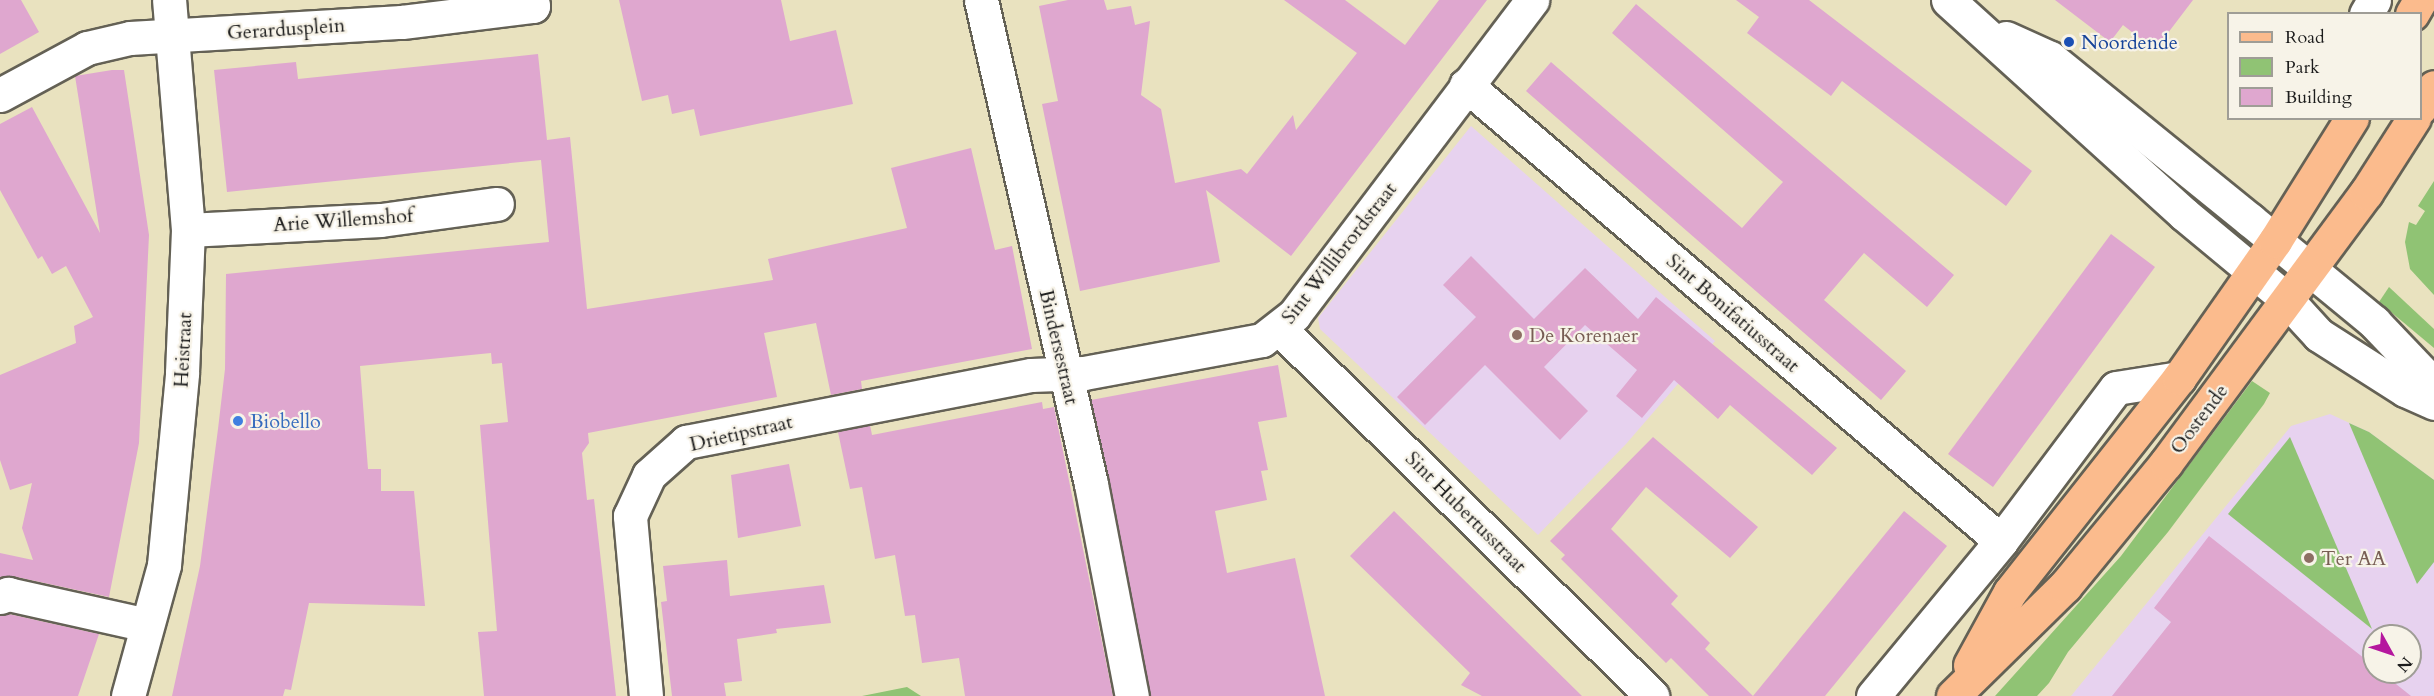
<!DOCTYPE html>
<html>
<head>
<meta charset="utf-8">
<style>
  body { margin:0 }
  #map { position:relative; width:2434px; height:696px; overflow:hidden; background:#e9e2bf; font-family:Cardo,serif }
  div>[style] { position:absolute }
  .built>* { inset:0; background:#e7d2ef }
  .green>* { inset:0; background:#90c374 }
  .building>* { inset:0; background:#dfa7cf }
  .roads { filter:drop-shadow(2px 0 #646155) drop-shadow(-2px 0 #646155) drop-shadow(0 2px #646155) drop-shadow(0 -2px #646155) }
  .minor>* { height:33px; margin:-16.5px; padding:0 16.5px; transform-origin:16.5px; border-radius:16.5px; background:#fff }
  .major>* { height:33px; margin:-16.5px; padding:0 16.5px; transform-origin:16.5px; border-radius:16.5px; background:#fbbb8d }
  .dots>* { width:16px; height:16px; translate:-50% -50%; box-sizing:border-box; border:3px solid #f7f3e8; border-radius:50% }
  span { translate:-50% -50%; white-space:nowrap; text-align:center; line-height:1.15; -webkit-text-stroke:4.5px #f7f3e8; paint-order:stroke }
  .street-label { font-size:20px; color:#1c1c1c }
  .transit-label { font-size:20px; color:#164399 }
  .left { translate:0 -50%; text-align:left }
  .education-label { font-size:20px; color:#785e54 }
  .shop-label { font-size:20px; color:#366cbe }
  .legend { position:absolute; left:2227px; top:12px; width:195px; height:108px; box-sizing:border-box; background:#f7f3e8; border:2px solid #9f9d96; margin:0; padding:8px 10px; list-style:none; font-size:18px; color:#1c1c1c }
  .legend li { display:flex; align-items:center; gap:12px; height:30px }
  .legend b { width:30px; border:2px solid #9f9d96 }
  .north { position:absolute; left:2362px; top:624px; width:60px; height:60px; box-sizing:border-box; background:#f7f3e8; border:2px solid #9f9d96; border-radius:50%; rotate:130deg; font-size:16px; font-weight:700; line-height:24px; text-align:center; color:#1c1c1c }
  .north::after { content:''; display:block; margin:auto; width:21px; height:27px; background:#b5179e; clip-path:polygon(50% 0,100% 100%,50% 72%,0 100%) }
</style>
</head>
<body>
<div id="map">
  <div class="built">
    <div style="clip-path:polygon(1471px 126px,1715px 341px,1626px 444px,1538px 535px,1320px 329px,1318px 318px)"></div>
    <div style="clip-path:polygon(evenodd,2330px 414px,2369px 432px,2434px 480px,2434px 696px,2071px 696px,2291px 426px,2330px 414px,2374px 636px,2410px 636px,2410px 672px,2374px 672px,2374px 636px)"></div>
  </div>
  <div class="green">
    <div style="clip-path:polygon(2434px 181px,2434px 295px,2410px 269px,2405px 242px,2409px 222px,2416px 225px,2425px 211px,2418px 206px)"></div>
    <div style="clip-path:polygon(2389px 287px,2434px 329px,2434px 348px,2379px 302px)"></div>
    <div style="clip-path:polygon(2252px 381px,2270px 393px,2264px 404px,2168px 532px,2068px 652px,2049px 683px,2037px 696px,1995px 696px,2121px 556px)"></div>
    <div style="clip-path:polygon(2349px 423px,2369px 432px,2434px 480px,2434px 562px,2417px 584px)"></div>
    <div style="clip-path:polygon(2290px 437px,2372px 629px,2228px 514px)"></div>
    <div style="clip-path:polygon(907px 687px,921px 696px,862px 696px)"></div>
  </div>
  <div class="building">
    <div style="clip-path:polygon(0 0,21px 0,39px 32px,0 54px)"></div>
    <div style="clip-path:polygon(619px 0,781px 0,790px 41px,836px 30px,853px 104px,700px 136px,694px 109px,672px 114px,668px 95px,642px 101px)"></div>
    <div style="clip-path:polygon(1068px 0,1104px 0,1107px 10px,1131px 6px,1135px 25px,1150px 21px,1141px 95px,1161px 109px,1175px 183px,1241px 169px,1247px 174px,1293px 115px,1296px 130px,1357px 53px,1284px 0,1345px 0,1405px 45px,1439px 0,1487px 0,1291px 256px,1206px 190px,1220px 262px,1080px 291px,1042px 104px,1058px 101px,1039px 6px)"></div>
    <div style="clip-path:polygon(1736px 0,1809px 0,2032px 171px,2006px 206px,1842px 81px,1831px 96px,1747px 33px,1759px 17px)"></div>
    <div style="clip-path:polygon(2055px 0,2193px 0,2155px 50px,2123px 25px,2110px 42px)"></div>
    <div style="clip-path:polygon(1636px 4px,1954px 275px,1927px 307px,1864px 253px,1824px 300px,1906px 371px,1881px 400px,1526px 91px,1551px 62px,1742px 228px,1783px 182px,1612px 33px)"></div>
    <div style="clip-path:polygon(538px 54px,547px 140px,570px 137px,587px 309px,773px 280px,768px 259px,907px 228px,891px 168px,971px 148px,995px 250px,1012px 246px,1032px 349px,861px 381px,862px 389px,831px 395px,816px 323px,764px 333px,777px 397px,588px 433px,589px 443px,582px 453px,587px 500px,594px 499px,616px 696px,484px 696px,478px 632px,497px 631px,480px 425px,508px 422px,502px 363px,492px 364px,491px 353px,360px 366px,368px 469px,381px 469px,381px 491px,414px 491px,425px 606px,309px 603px,291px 690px,285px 689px,283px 696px,172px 696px,200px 566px,218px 429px,225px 369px,226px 274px,549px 242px,541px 160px,227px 192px,214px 70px,296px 62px,298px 79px)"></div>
    <div style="clip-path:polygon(112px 70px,124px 70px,149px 235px,139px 443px,109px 597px,12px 576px,0 577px,0 553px,33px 560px,22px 528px,32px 483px,10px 490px,0 460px,0 375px,76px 343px,74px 326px,93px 317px,66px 266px,52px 274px,42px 256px,38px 259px,0 190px,0 124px,32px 107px,100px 233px,75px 76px)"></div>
    <div style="clip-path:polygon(2111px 234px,2155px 267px,1993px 487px,1948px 454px)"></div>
    <div style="clip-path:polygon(1471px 256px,1534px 319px,1585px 268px,1638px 319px,1656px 297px,1837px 448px,1812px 475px,1730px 405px,1718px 419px,1674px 380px,1642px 418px,1616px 396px,1637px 370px,1585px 325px,1544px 367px,1588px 411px,1560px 440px,1485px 365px,1425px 425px,1397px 397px,1476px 317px,1443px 285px)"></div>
    <div style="clip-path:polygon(1278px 365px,1287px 417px,1258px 422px,1268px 470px,1261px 471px,1267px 500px,1215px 511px,1227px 573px,1295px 558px,1325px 696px,1150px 696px,1091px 400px)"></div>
    <div style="clip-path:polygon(1042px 402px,1043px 409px,1054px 407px,1113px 696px,965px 696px,959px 658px,922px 663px,915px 615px,905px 616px,895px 555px,875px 559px,862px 487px,850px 489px,838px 432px,870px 425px,872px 435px)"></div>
    <div style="clip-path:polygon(1653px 437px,1758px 527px,1730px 558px,1646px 487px,1611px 529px,1678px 596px,1671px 604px,1710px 643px,1705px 649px,1753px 696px,1709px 696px,1671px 658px,1666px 663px,1561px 559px,1565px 555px,1550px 541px)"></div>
    <div style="clip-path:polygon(789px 464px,801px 526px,738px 538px,731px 475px)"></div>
    <div style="clip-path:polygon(1394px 511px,1582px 696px,1482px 696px,1461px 685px,1470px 673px,1350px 556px)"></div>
    <div style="clip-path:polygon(1904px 511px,1947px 546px,1856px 658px,1825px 696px,1753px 696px)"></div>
    <div style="clip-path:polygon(2209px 536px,2374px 666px,2374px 672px,2381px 672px,2411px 696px,2112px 696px,2171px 622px,2154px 608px)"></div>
    <div style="clip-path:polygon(727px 560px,730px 596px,824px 585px,831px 623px,776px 629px,777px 633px,737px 639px,742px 681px,724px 683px,726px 696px,672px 696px,661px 602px,667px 601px,663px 566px)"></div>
    <div style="clip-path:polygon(9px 614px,99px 634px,78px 696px,0 696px,0 615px)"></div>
  </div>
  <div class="roads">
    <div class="minor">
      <div style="left:981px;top:0;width:496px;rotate:77.2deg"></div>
      <div style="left:1091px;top:484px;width:216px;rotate:79.1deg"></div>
      <div style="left:1948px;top:0;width:319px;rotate:42.2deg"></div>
      <div style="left:2184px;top:214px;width:131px;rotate:39.7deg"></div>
      <div style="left:2285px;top:298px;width:50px;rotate:47.4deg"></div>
      <div style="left:2319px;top:335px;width:102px;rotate:32.6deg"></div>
      <div style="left:2405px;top:390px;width:32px;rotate:24deg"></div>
      <div style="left:2366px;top:14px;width:16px;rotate:-60deg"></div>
      <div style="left:2006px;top:38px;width:48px;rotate:24.4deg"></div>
      <div style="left:2050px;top:58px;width:257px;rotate:39deg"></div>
      <div style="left:2250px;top:220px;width:161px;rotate:39.4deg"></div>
      <div style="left:2374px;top:322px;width:87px;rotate:46.4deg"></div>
      <div style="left:1466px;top:85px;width:703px;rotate:40.44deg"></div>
      <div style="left:0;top:95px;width:99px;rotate:-28.4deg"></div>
      <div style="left:87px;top:48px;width:44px;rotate:-13.1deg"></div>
      <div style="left:130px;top:38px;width:272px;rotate:-3.4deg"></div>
      <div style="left:402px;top:22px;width:132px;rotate:-7deg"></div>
      <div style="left:533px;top:6px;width:6px;rotate:-99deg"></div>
      <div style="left:188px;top:230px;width:193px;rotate:-3deg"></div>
      <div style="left:381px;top:220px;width:117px;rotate:-7.9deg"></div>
      <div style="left:1280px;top:329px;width:523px;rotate:44.61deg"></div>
      <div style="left:0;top:597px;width:9px;rotate:-21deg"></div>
      <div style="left:8px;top:594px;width:142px;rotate:12.6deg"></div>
      <div style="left:128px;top:696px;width:136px;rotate:-74.6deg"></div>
      <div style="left:164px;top:565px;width:193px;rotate:-84.6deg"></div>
      <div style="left:182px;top:373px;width:143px;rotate:-87.6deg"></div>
      <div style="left:188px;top:230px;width:231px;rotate:-94.7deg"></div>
      <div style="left:646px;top:696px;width:181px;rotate:-95.1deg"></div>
      <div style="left:630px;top:516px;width:45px;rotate:-65.1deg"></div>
      <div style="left:649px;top:475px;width:50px;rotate:-41.7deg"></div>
      <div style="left:686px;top:442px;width:351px;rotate:-11deg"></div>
      <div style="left:1031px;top:375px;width:53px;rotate:-2.2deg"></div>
      <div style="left:1084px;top:373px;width:181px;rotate:-10.5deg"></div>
      <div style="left:1262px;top:340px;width:41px;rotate:-38deg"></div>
      <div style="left:1294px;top:315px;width:395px;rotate:-52.9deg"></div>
      <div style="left:1873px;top:696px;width:201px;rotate:-50.4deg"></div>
      <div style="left:2001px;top:541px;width:191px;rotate:-53.1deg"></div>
      <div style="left:2116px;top:388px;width:64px;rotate:-9deg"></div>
    </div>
    <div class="major">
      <div style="left:2412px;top:14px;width:16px;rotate:-60deg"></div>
      <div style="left:2420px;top:108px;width:25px;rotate:-56deg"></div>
      <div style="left:1970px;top:665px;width:83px;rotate:-61.3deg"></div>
      <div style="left:2010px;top:592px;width:273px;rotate:-51.7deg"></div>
      <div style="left:2179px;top:378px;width:167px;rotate:-55deg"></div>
      <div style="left:2275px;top:241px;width:145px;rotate:-58deg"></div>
      <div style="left:1953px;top:696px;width:157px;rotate:-44.5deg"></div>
      <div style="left:2065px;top:586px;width:159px;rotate:-50.6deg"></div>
      <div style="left:2166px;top:463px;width:336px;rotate:-53.5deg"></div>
      <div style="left:2366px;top:193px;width:89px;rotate:-57.4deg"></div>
    </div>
  </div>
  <div class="dots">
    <div style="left:2069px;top:42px;background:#1a4fb4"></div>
    <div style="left:1517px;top:335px;background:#8d6e63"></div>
    <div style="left:238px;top:421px;background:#3f7fe0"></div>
    <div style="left:2309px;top:558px;background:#8d6e63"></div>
  </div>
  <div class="street-label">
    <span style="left:286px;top:29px;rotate:-4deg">Gerardusplein</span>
    <span style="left:343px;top:220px;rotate:-4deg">Arie Willemshof</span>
    <span style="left:1339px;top:253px;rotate:-52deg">Sint Willibrordstraat</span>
    <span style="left:1733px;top:313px;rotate:41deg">Sint Bonifatiusstraat</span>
    <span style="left:1059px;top:347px;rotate:77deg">Bindersestraat</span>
    <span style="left:183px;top:350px;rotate:-87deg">Heistraat</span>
    <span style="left:2199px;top:419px;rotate:-53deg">Oostende</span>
    <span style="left:741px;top:433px;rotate:-13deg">Drietipstraat</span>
    <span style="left:1466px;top:512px;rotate:45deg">Sint Hubertusstraat</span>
  </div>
  <div class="transit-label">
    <span class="left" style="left:2081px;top:42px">Noordende</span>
  </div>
  <div class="education-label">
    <span class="left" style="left:1529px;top:335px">De Korenaer</span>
    <span class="left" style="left:2321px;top:558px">Ter AA</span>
  </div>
  <div class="shop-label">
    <span class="left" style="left:250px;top:421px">Biobello</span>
  </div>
  <ul class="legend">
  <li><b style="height:8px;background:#fbbb8d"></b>Road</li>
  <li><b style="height:16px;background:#90c374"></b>Park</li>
  <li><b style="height:16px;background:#dfa7cf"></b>Building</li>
  </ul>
  <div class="north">N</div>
</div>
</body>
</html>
